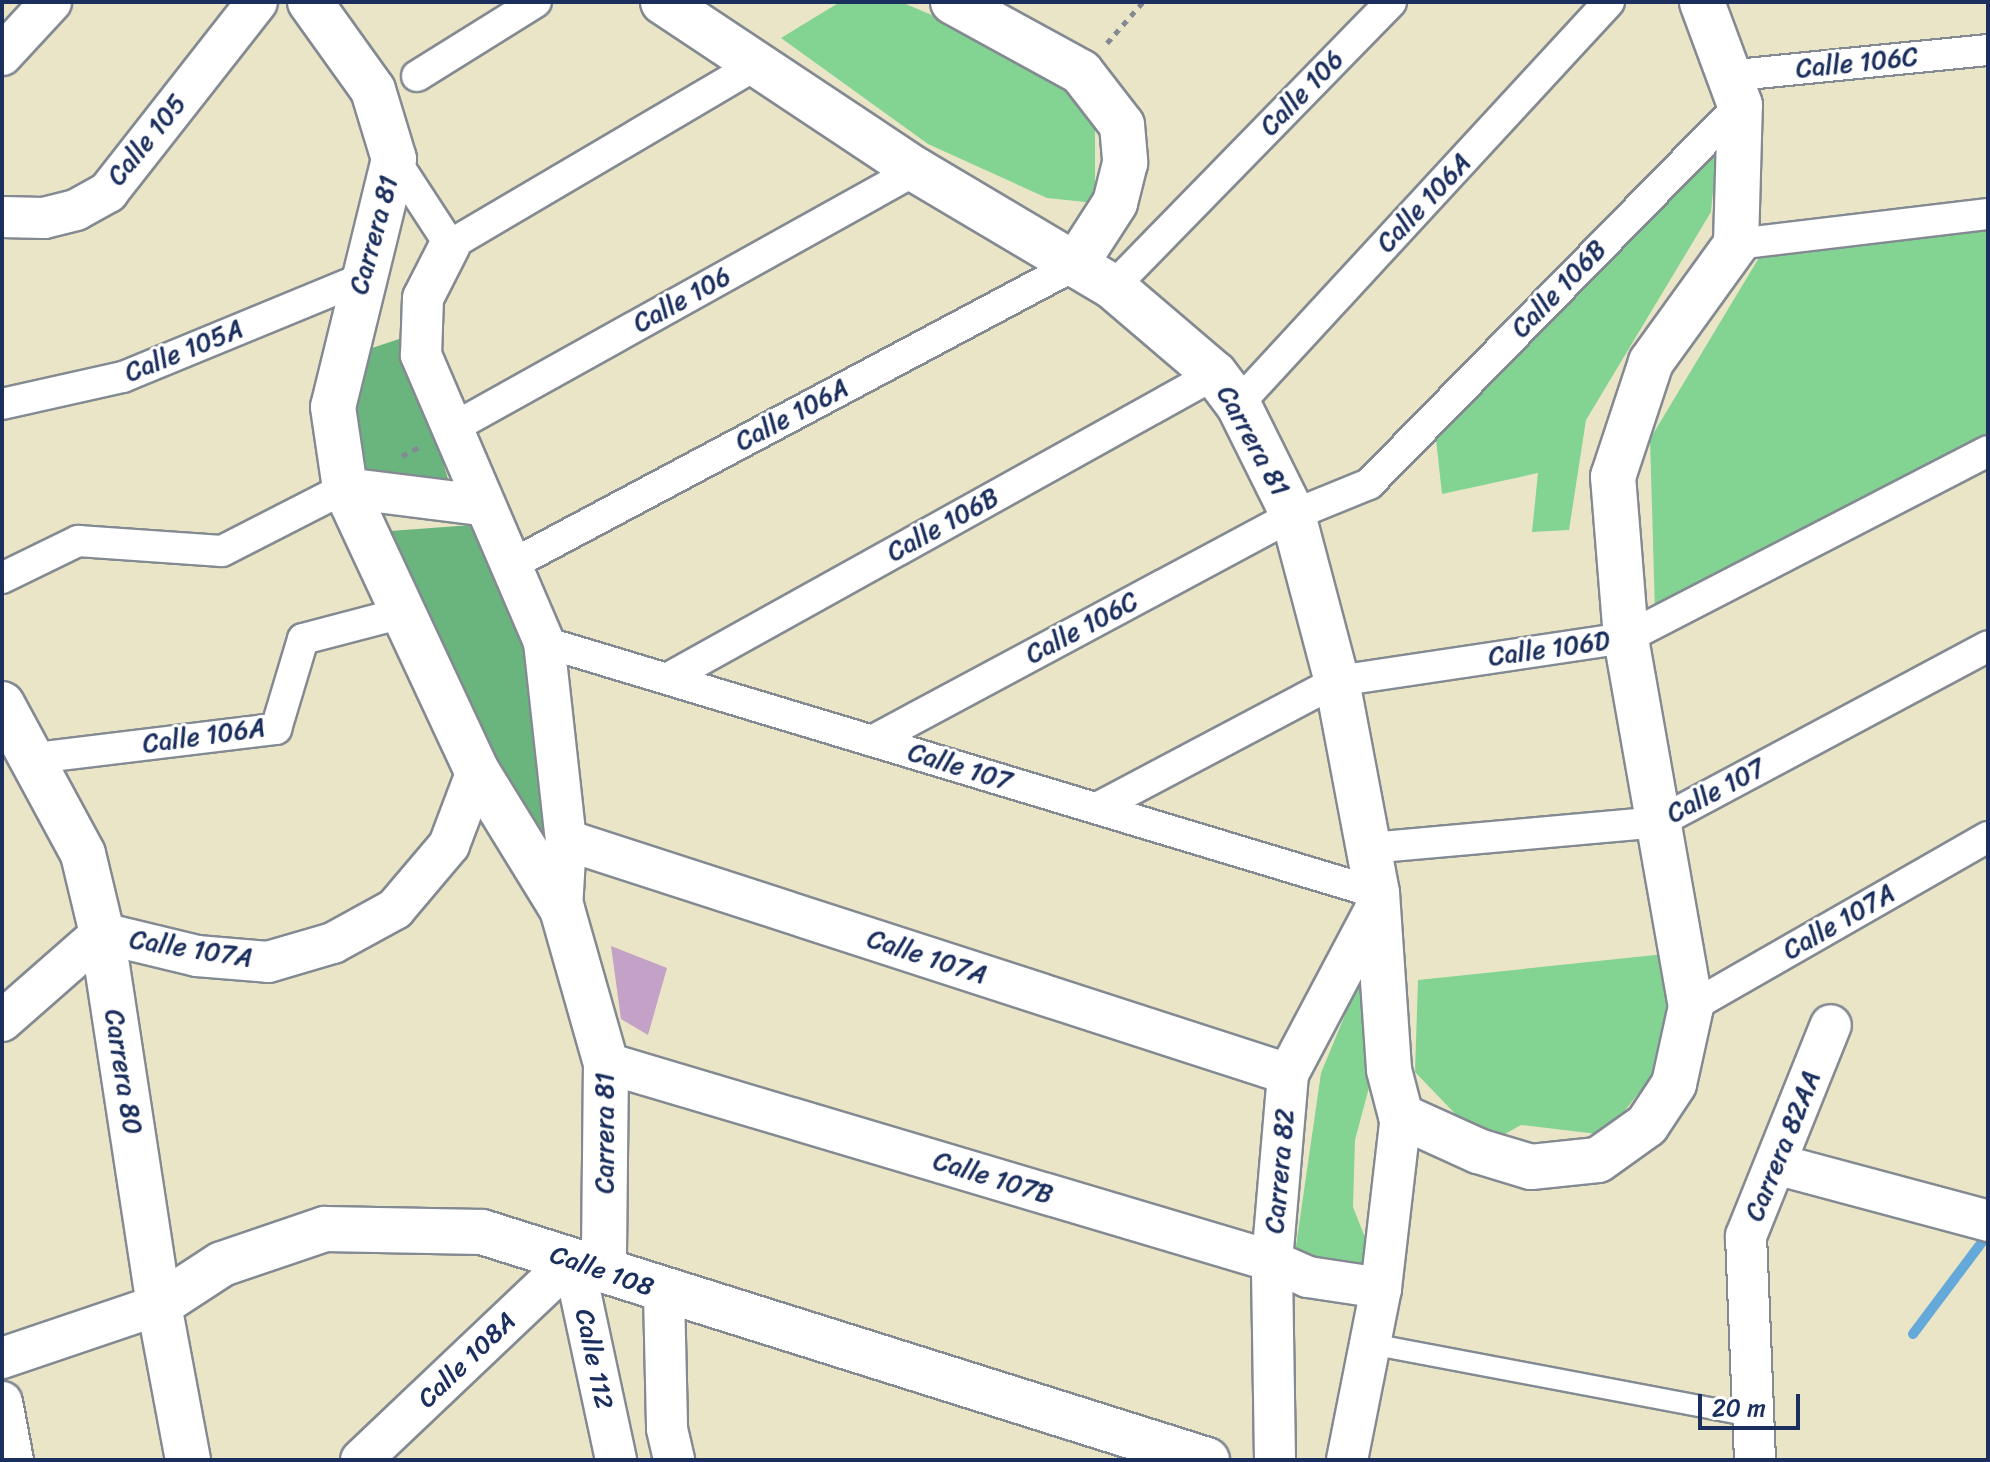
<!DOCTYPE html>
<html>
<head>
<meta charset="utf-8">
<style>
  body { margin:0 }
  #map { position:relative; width:1990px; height:1462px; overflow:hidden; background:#ebe5c7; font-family:Sriracha,sans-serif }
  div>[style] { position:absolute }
  .green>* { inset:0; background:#83d393 }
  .forest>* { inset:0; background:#6ab57d }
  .stream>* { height:10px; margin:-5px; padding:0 5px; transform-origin:5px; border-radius:5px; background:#65a9da }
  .building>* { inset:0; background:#c4a2c7 }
  .path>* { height:5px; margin-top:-2.5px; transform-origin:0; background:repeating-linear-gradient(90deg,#838a92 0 6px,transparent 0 12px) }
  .roads { filter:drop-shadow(2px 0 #838a92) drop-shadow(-2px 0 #838a92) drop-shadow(0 2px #838a92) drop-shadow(0 -2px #838a92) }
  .service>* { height:20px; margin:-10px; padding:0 10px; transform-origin:10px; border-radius:10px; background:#fff }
  .pedestrian>* { height:30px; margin:-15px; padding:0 15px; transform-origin:15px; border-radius:15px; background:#fff }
  .minor>* { height:40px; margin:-20px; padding:0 20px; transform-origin:20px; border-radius:20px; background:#fff }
  .tertiary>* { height:44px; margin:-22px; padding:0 22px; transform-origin:22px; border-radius:22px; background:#fff }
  span { translate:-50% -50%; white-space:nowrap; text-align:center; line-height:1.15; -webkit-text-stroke:6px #fff; paint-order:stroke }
  .street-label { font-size:26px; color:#1b2f5e }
  .frame { position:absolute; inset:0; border:4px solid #1b2f5e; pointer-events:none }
  .scale { position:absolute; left:1698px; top:1394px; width:102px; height:36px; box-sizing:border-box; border:4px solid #1b2f5e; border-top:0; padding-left:10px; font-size:24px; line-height:28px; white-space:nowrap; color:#1b2f5e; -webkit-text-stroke:6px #fff; paint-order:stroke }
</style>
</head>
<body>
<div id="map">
  <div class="green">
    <div style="clip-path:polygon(840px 2px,901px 2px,953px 24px,1095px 109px,1095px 203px,1047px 198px,928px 144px,781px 38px)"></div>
    <div style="clip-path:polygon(1717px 150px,1711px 212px,1586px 420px,1569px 530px,1532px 532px,1538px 473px,1442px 494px,1435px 430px)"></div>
    <div style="clip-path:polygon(1988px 226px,1988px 433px,1655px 611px,1650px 439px,1763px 251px)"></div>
    <div style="clip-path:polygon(1665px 954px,1671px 1051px,1606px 1135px,1521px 1125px,1485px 1145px,1415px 1072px,1418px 980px)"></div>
    <div style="clip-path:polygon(1359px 981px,1375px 1065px,1355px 1140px,1353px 1207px,1376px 1265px,1295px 1253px,1321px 1073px)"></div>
  </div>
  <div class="forest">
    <div style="clip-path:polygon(405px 337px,448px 479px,368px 478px,352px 403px,372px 348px)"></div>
    <div style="clip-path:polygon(472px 525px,527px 651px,546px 833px,528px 818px,492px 764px,390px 531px)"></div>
  </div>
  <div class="stream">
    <div style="left:1913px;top:1334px;width:125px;rotate:-53.1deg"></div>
  </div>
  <div class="building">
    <div style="clip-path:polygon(611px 946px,667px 968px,648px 1035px,621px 1019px)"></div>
  </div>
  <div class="path">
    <div style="left:1107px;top:43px;width:55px;rotate:-48.7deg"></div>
    <div style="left:402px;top:456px;width:21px;rotate:-28deg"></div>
  </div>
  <div class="roads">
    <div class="service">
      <div style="left:1371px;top:1344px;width:389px;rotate:10.7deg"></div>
    </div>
    <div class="pedestrian">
      <div style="left:417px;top:76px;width:140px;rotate:-31.9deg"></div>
      <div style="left:1727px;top:76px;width:262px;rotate:-5.7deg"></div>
      <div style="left:394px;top:159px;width:103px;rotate:56.9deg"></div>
      <div style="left:450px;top:245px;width:354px;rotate:-30.5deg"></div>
      <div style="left:1736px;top:244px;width:254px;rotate:-6.8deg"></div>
      <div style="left:1113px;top:287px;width:398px;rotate:-45.7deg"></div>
      <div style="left:2px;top:404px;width:124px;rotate:-12.6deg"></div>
      <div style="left:123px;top:377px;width:257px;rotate:-22.4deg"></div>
      <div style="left:1238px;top:404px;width:547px;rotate:-47.3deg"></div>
      <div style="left:449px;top:430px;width:534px;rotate:-29.11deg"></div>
      <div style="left:509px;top:566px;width:641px;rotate:-28deg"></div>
      <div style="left:2px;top:578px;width:85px;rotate:-26deg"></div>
      <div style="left:78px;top:541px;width:144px;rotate:4deg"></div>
      <div style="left:222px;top:551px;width:138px;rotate:-27.1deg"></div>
      <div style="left:544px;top:642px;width:870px;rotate:16.77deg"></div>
      <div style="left:670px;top:677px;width:624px;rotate:-29.07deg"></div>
      <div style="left:872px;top:741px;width:478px;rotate:-28.2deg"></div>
      <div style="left:1293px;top:515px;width:82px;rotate:-22.2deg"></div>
      <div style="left:1369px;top:484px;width:530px;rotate:-45.61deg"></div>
      <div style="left:35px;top:758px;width:243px;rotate:-6.9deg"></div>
      <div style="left:276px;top:729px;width:94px;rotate:-73.3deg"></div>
      <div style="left:303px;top:639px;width:102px;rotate:-14.7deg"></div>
      <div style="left:1097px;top:808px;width:272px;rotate:-27.9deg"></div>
      <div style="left:1337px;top:681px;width:292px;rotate:-8.5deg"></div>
      <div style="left:1626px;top:638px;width:407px;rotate:-27.3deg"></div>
      <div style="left:1369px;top:848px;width:291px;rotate:-5.1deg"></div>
      <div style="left:1659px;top:822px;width:373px;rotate:-28.1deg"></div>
      <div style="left:1691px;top:1007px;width:342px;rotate:-29.8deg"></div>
    </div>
    <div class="minor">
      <div style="left:2px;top:55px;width:72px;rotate:-47.2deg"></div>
      <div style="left:2px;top:217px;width:42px;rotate:1.4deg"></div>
      <div style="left:44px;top:218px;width:33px;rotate:-14deg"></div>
      <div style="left:76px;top:210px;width:37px;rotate:-29deg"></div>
      <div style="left:108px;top:192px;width:241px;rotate:-51.9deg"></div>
      <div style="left:450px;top:245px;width:59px;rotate:117deg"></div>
      <div style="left:423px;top:298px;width:57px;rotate:92deg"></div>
      <div style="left:421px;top:355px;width:312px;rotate:66.8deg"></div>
      <div style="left:544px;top:642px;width:199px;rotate:83.7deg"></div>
      <div style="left:566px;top:840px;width:69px;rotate:93.3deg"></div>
      <div style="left:345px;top:488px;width:138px;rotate:7.1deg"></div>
      <div style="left:566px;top:840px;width:759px;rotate:17.96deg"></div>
      <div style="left:2px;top:1021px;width:133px;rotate:-41.3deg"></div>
      <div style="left:102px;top:933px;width:98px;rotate:13.6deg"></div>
      <div style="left:197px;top:956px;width:71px;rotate:4.8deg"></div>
      <div style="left:268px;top:962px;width:68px;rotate:-16.3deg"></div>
      <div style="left:333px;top:943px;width:71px;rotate:-28.7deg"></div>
      <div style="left:395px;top:909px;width:84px;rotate:-49.8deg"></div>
      <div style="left:449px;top:845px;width:79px;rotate:-69.3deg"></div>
      <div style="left:606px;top:1063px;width:695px;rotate:16.56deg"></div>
      <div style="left:1272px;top:1261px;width:39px;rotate:24deg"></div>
      <div style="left:1308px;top:1277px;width:74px;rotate:8.6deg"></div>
      <div style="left:1776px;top:1164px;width:220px;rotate:15deg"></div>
      <div style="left:573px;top:1259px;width:206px;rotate:77.9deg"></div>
      <div style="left:664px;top:1293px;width:136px;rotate:88.7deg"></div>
      <div style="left:667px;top:1429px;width:32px;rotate:77deg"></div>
      <div style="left:2px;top:1358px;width:166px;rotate:-18.7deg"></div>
      <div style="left:2px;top:1402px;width:59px;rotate:79.3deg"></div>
      <div style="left:361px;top:1460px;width:292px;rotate:-43.5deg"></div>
      <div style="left:1275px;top:1460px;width:199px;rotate:-90.9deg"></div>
      <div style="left:1272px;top:1261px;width:188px;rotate:-85.1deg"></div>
      <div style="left:1288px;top:1074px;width:192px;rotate:-62.1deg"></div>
      <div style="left:1347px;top:1460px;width:175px;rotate:-78.8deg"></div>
      <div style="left:1381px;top:1288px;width:173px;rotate:-83.4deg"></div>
      <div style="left:1755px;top:1460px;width:224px;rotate:-92.3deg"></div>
      <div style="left:1746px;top:1236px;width:227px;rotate:-68.1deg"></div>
    </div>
    <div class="tertiary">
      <div style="left:310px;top:2px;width:108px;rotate:54.4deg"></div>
      <div style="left:373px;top:90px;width:72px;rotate:73.1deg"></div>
      <div style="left:394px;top:159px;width:255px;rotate:103.8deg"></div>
      <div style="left:333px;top:407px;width:82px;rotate:81.6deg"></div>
      <div style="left:345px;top:488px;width:312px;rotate:65deg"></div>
      <div style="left:477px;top:771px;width:162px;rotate:58.4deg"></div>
      <div style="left:562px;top:909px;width:160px;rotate:74.1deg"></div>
      <div style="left:606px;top:1063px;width:205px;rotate:90.6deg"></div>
      <div style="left:663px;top:2px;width:304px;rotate:33.6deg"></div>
      <div style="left:916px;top:170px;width:229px;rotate:30.7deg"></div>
      <div style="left:1113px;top:287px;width:134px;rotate:40.5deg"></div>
      <div style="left:1215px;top:374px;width:38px;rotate:53deg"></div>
      <div style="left:1238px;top:404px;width:124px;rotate:63.6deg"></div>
      <div style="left:1293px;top:515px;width:172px;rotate:75.2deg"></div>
      <div style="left:1337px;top:681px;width:216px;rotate:79.3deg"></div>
      <div style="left:1377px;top:893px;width:177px;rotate:86.1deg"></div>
      <div style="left:1389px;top:1070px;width:48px;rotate:75.4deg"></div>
      <div style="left:1401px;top:1116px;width:85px;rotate:24.4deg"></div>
      <div style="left:1478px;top:1151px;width:55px;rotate:16.8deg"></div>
      <div style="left:1531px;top:1167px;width:67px;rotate:-6deg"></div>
      <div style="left:1598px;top:1160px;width:60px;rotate:-35.5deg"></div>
      <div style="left:1647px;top:1125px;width:49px;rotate:-56.6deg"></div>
      <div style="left:1674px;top:1084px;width:79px;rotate:-77.6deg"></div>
      <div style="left:1691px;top:1007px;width:375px;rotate:-100deg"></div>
      <div style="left:1626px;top:638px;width:162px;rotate:-94.6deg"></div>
      <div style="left:1613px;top:477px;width:121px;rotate:-71.7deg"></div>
      <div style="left:1651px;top:362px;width:145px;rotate:-54.2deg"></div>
      <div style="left:1736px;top:244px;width:139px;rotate:-88.4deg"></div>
      <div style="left:1740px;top:105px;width:110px;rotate:-110.3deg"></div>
      <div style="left:953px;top:2px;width:146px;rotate:28.7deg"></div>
      <div style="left:1081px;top:72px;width:67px;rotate:52.3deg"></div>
      <div style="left:1122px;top:125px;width:38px;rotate:85deg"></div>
      <div style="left:1125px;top:163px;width:41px;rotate:104deg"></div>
      <div style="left:1115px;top:203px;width:74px;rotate:122.8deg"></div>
      <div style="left:2px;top:704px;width:170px;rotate:61.6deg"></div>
      <div style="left:83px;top:854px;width:81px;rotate:76.5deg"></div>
      <div style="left:102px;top:933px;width:376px;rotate:81.3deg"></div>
      <div style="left:159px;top:1305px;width:158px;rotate:79.4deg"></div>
      <div style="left:159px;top:1305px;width:75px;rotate:-33.1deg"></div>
      <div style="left:222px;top:1264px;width:109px;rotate:-18.8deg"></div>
      <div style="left:325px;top:1229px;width:157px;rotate:1.1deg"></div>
      <div style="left:482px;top:1232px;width:760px;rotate:17.46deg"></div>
    </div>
  </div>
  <div class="street-label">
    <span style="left:1857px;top:63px;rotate:-6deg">Calle 106C</span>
    <span style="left:1302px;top:93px;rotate:-46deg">Calle 106</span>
    <span style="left:147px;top:140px;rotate:-51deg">Calle 105</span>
    <span style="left:1424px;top:203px;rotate:-47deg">Calle 106A</span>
    <span style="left:374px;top:235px;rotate:-75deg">Carrera 81</span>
    <span style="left:1559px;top:289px;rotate:-46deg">Calle 106B</span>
    <span style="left:682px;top:300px;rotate:-29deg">Calle 106</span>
    <span style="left:184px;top:351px;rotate:-22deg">Calle 105A</span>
    <span style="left:792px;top:415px;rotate:-28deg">Calle 106A</span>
    <span style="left:1253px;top:441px;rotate:61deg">Carrera 81</span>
    <span style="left:943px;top:525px;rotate:-29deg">Calle 106B</span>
    <span style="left:1082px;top:628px;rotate:-28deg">Calle 106C</span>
    <span style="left:1549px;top:649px;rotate:-8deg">Calle 106D</span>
    <span style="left:204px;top:736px;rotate:-8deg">Calle 106A</span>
    <span style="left:960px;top:767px;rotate:17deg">Calle 107</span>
    <span style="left:1716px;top:791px;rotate:-28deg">Calle 107</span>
    <span style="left:1839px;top:922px;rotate:-30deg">Calle 107A</span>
    <span style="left:191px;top:949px;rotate:9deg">Calle 107A</span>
    <span style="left:927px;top:957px;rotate:18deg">Calle 107A</span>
    <span style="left:123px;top:1072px;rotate:81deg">Carrera 80</span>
    <span style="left:605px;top:1133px;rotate:-90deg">Carrera 81</span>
    <span style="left:1783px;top:1146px;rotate:-68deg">Carrera 82AA</span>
    <span style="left:1280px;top:1171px;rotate:-85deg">Carrera 82</span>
    <span style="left:993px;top:1178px;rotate:17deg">Calle 107B</span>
    <span style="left:602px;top:1271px;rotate:19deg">Calle 108</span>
    <span style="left:594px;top:1359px;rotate:78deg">Calle 112</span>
    <span style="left:467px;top:1360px;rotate:-44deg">Calle 108A</span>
  </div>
  <div class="frame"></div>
  <div class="scale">20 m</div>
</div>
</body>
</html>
